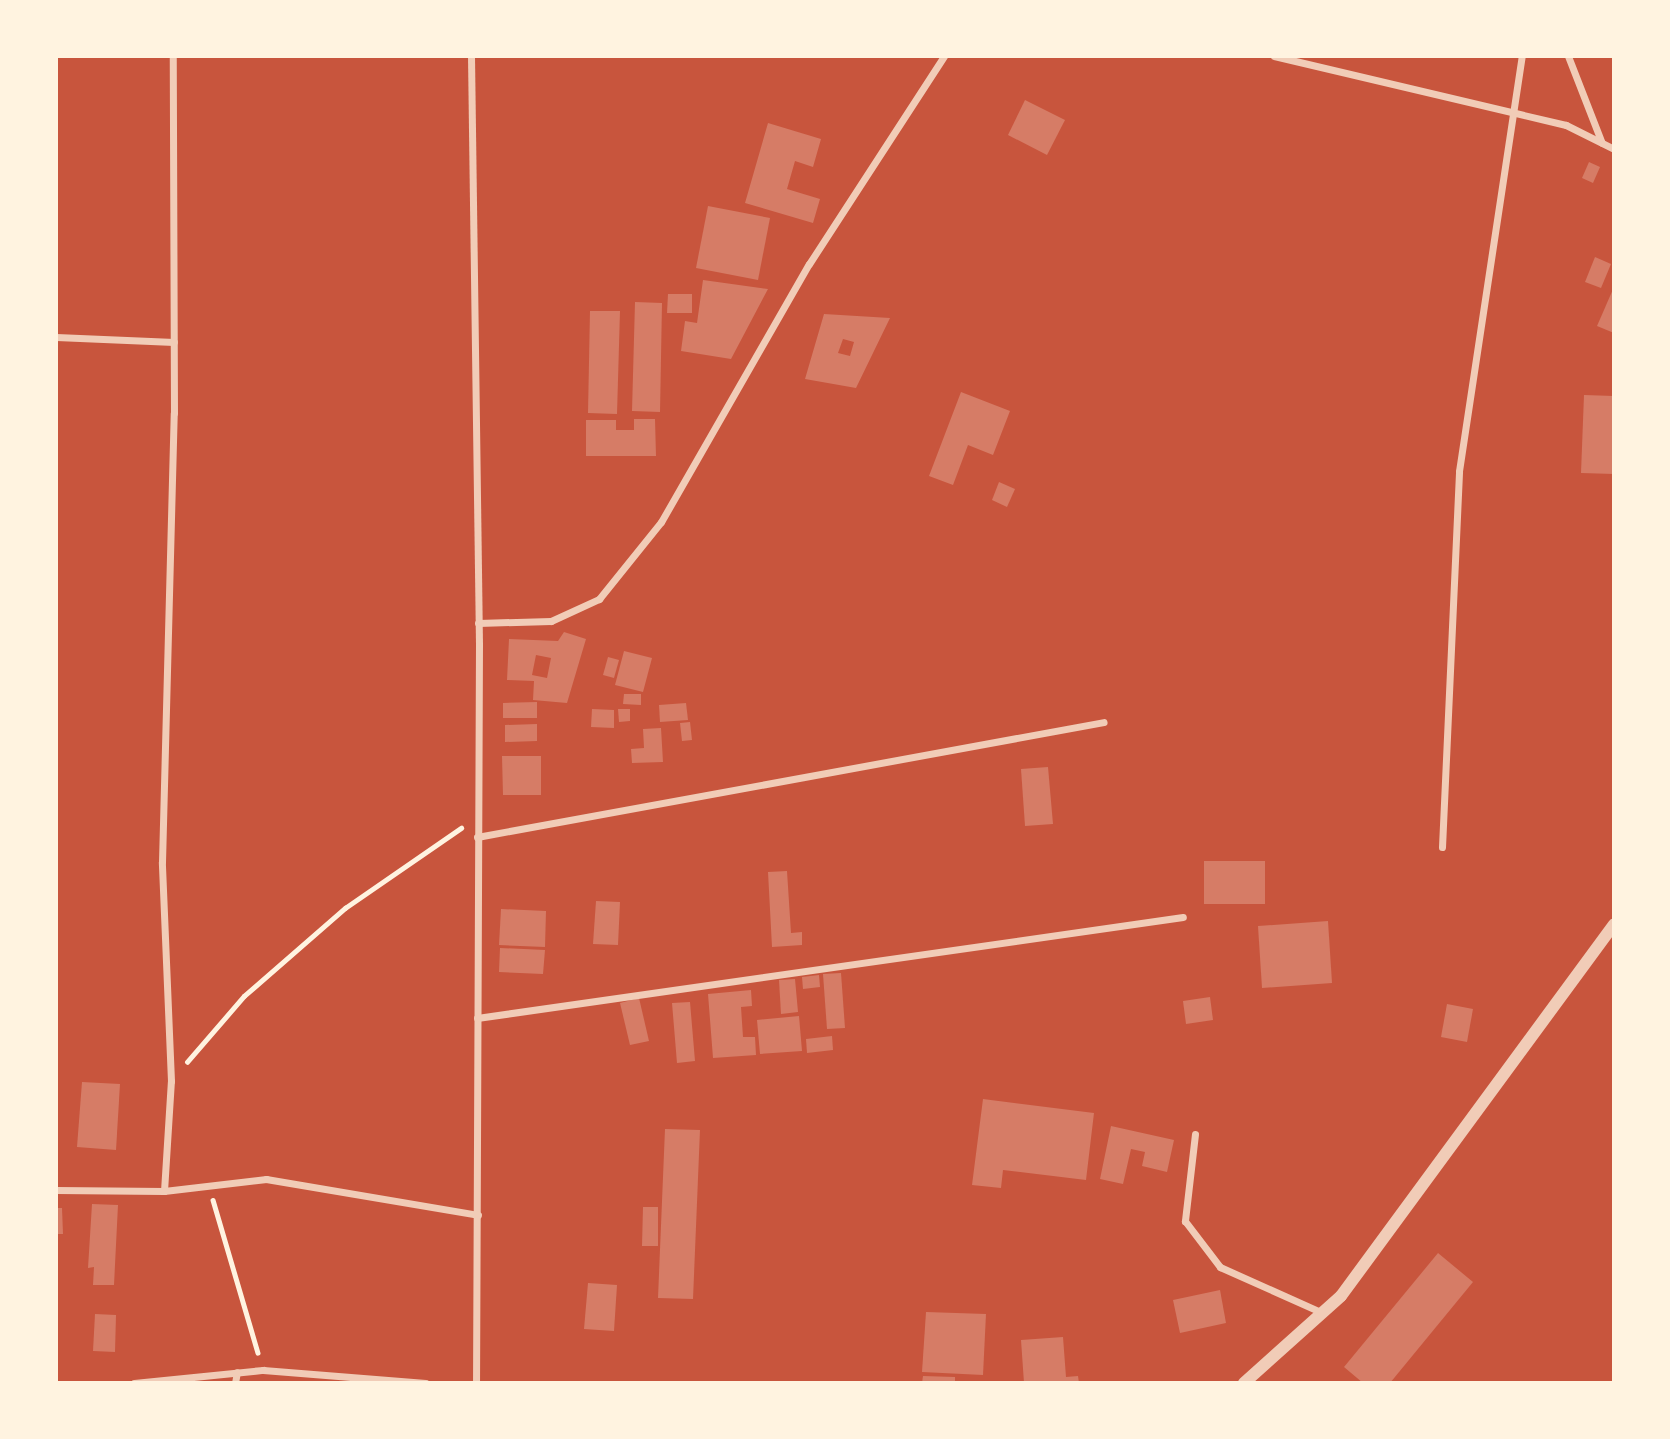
<!DOCTYPE html>
<html>
<head>
<meta charset="utf-8">
<style>
  body { margin:0 }
  #map { position:relative; width:1670px; height:1439px; overflow:hidden; background:#c8553d; font-family:"Sofia Sans Condensed",sans-serif }
  div>[style] { position:absolute }
  .building>* { inset:0; background:#d67c66 }
  .path>* { height:4.5px; margin:-2.25px; padding:0 2.25px; transform-origin:2.25px; border-radius:2.25px; background:#fff3e0 }
  .minor>* { height:7px; margin:-3.5px; padding:0 3.5px; transform-origin:3.5px; border-radius:3.5px; background:#f1ccb7 }
  .tertiary>* { height:12px; margin:-6px; padding:0 6px; transform-origin:6px; border-radius:6px; background:#f1ccb7 }
  span { translate:-50% -50%; white-space:nowrap; text-align:center; line-height:1.15; -webkit-text-stroke:5px #fff3e0; paint-order:stroke }
  .frame { position:absolute; inset:0; border:58px solid #fff3e0; pointer-events:none }
</style>
</head>
<body>
<div id="map">
  <div class="building">
    <div style="clip-path:polygon(1025px 100px,1065px 120px,1047px 155px,1008px 135px)"></div>
    <div style="clip-path:polygon(768px 123px,821px 139px,813px 167px,795px 161px,787px 189px,820px 199px,813px 223px,745px 203px)"></div>
    <div style="clip-path:polygon(1589px 162px,1600px 167px,1593px 183px,1582px 178px)"></div>
    <div style="clip-path:polygon(708px 206px,770px 218px,758px 280px,696px 268px)"></div>
    <div style="clip-path:polygon(1595px 257px,1611px 264px,1601px 288px,1585px 282px)"></div>
    <div style="clip-path:polygon(703px 280px,768px 289px,731px 359px,681px 351px,685px 321px,697px 323px)"></div>
    <div style="clip-path:polygon(1614px 287px,1614px 333px,1597px 326px)"></div>
    <div style="clip-path:polygon(668px 294px,692px 294px,692px 313px,667px 313px)"></div>
    <div style="clip-path:polygon(635px 302px,662px 303px,660px 412px,632px 411px)"></div>
    <div style="clip-path:polygon(590px 311px,620px 311px,617px 414px,588px 413px)"></div>
    <div style="clip-path:polygon(evenodd,824px 314px,890px 318px,856px 388px,805px 379px,824px 314px,843px 339px,854px 342px,850px 356px,838px 353px,843px 339px)"></div>
    <div style="clip-path:polygon(961px 392px,1010px 411px,993px 455px,968px 445px,953px 485px,929px 476px)"></div>
    <div style="clip-path:polygon(1584px 395px,1614px 396px,1614px 474px,1581px 473px)"></div>
    <div style="clip-path:polygon(634px 419px,655px 419px,656px 456px,586px 456px,586px 420px,616px 420px,616px 430px,634px 430px)"></div>
    <div style="clip-path:polygon(999px 482px,1015px 489px,1007px 507px,992px 500px)"></div>
    <div style="clip-path:polygon(evenodd,564px 632px,586px 639px,567px 703px,533px 700px,534px 681px,507px 680px,509px 639px,558px 641px,564px 632px,536px 655px,551px 658px,547px 678px,532px 675px,536px 655px)"></div>
    <div style="clip-path:polygon(624px 651px,652px 658px,643px 692px,615px 685px)"></div>
    <div style="clip-path:polygon(608px 657px,619px 660px,614px 678px,603px 675px)"></div>
    <div style="clip-path:polygon(624px 694px,641px 694px,641px 705px,623px 704px)"></div>
    <div style="clip-path:polygon(537px 702px,537px 718px,503px 718px,503px 703px)"></div>
    <div style="clip-path:polygon(686px 703px,688px 720px,660px 722px,659px 705px)"></div>
    <div style="clip-path:polygon(592px 709px,614px 710px,614px 728px,591px 727px)"></div>
    <div style="clip-path:polygon(618px 709px,630px 709px,630px 721px,619px 722px)"></div>
    <div style="clip-path:polygon(690px 722px,692px 740px,682px 741px,680px 723px)"></div>
    <div style="clip-path:polygon(537px 724px,537px 741px,505px 742px,505px 725px)"></div>
    <div style="clip-path:polygon(661px 728px,663px 762px,632px 763px,631px 749px,644px 748px,643px 729px)"></div>
    <div style="clip-path:polygon(502px 756px,541px 756px,541px 795px,503px 795px)"></div>
    <div style="clip-path:polygon(1048px 767px,1053px 824px,1025px 826px,1021px 769px)"></div>
    <div style="clip-path:polygon(1204px 861px,1265px 861px,1265px 904px,1204px 904px)"></div>
    <div style="clip-path:polygon(787px 871px,791px 933px,802px 932px,802px 945px,772px 947px,768px 872px)"></div>
    <div style="clip-path:polygon(596px 901px,620px 902px,618px 945px,593px 944px)"></div>
    <div style="clip-path:polygon(501px 909px,546px 911px,545px 947px,499px 945px)"></div>
    <div style="clip-path:polygon(1328px 921px,1332px 983px,1262px 988px,1258px 926px)"></div>
    <div style="clip-path:polygon(500px 948px,545px 950px,543px 974px,499px 972px)"></div>
    <div style="clip-path:polygon(841px 973px,845px 1028px,827px 1029px,823px 974px)"></div>
    <div style="clip-path:polygon(819px 975px,820px 987px,803px 989px,802px 977px)"></div>
    <div style="clip-path:polygon(795px 979px,798px 1012px,781px 1014px,779px 980px)"></div>
    <div style="clip-path:polygon(751px 990px,752px 1006px,741px 1007px,743px 1037px,755px 1037px,756px 1055px,713px 1058px,708px 994px)"></div>
    <div style="clip-path:polygon(1210px 997px,1213px 1020px,1186px 1024px,1183px 1001px)"></div>
    <div style="clip-path:polygon(639px 998px,649px 1041px,630px 1045px,620px 1003px)"></div>
    <div style="clip-path:polygon(690px 1002px,695px 1061px,677px 1063px,672px 1003px)"></div>
    <div style="clip-path:polygon(1447px 1004px,1473px 1009px,1467px 1042px,1441px 1037px)"></div>
    <div style="clip-path:polygon(799px 1016px,802px 1051px,760px 1054px,757px 1020px)"></div>
    <div style="clip-path:polygon(832px 1036px,833px 1050px,807px 1053px,806px 1039px)"></div>
    <div style="clip-path:polygon(82px 1082px,120px 1084px,116px 1150px,77px 1147px)"></div>
    <div style="clip-path:polygon(983px 1099px,1094px 1113px,1086px 1180px,1003px 1170px,1001px 1188px,972px 1185px)"></div>
    <div style="clip-path:polygon(1111px 1126px,1174px 1140px,1167px 1172px,1142px 1166px,1145px 1152px,1131px 1149px,1123px 1184px,1100px 1179px)"></div>
    <div style="clip-path:polygon(665px 1129px,700px 1130px,693px 1299px,658px 1298px)"></div>
    <div style="clip-path:polygon(92px 1204px,118px 1205px,114px 1285px,93px 1285px,94px 1267px,88px 1268px)"></div>
    <div style="clip-path:polygon(643px 1207px,658px 1207px,658px 1246px,642px 1246px)"></div>
    <div style="clip-path:polygon(56px 1208px,62px 1208px,63px 1234px,56px 1234px)"></div>
    <div style="clip-path:polygon(1438px 1253px,1473px 1282px,1390px 1383px,1363px 1383px,1344px 1367px)"></div>
    <div style="clip-path:polygon(588px 1283px,617px 1285px,614px 1331px,584px 1329px)"></div>
    <div style="clip-path:polygon(1220px 1290px,1226px 1323px,1180px 1333px,1173px 1300px)"></div>
    <div style="clip-path:polygon(926px 1312px,986px 1314px,983px 1375px,922px 1372px)"></div>
    <div style="clip-path:polygon(95px 1314px,116px 1315px,115px 1352px,93px 1351px)"></div>
    <div style="clip-path:polygon(1063px 1337px,1066px 1377px,1078px 1376px,1079px 1383px,1024px 1383px,1021px 1340px)"></div>
    <div style="clip-path:polygon(923px 1376px,955px 1377px,955px 1383px,922px 1383px)"></div>
  </div>
  <div class="path">
    <div style="left:187px;top:1062px;width:87px;rotate:-49.2deg"></div>
    <div style="left:244px;top:996px;width:134px;rotate:-41.1deg"></div>
    <div style="left:345px;top:908px;width:141px;rotate:-34.6deg"></div>
    <div style="left:213px;top:1200px;width:159px;rotate:73.6deg"></div>
  </div>
  <div class="minor">
    <div style="left:471px;top:56px;width:589px;rotate:89.22deg"></div>
    <div style="left:479px;top:645px;width:738px;rotate:90.23deg"></div>
    <div style="left:1274px;top:56px;width:300px;rotate:13.3deg"></div>
    <div style="left:1566px;top:125px;width:54px;rotate:26.6deg"></div>
    <div style="left:1568px;top:56px;width:93px;rotate:68.7deg"></div>
    <div style="left:56px;top:337px;width:118px;rotate:2.4deg"></div>
    <div style="left:478px;top:623px;width:73px;rotate:-1.6deg"></div>
    <div style="left:551px;top:621px;width:53px;rotate:-24.6deg"></div>
    <div style="left:599px;top:599px;width:99px;rotate:-51.2deg"></div>
    <div style="left:661px;top:522px;width:297px;rotate:-60.2deg"></div>
    <div style="left:809px;top:264px;width:248px;rotate:-57deg"></div>
    <div style="left:477px;top:837px;width:637px;rotate:-10.39deg"></div>
    <div style="left:1442px;top:847px;width:376px;rotate:-87.4deg"></div>
    <div style="left:1459px;top:471px;width:420px;rotate:-81.4deg"></div>
    <div style="left:477px;top:1018px;width:713px;rotate:-8.14deg"></div>
    <div style="left:1195px;top:1134px;width:88px;rotate:96.6deg"></div>
    <div style="left:1185px;top:1221px;width:58px;rotate:52.7deg"></div>
    <div style="left:1220px;top:1267px;width:113px;rotate:24.1deg"></div>
    <div style="left:56px;top:1190px;width:108px;rotate:0.5deg"></div>
    <div style="left:164px;top:1191px;width:103px;rotate:-6.7deg"></div>
    <div style="left:266px;top:1179px;width:215px;rotate:9.6deg"></div>
    <div style="left:164px;top:1191px;width:110px;rotate:-86.4deg"></div>
    <div style="left:171px;top:1081px;width:219px;rotate:-92.4deg"></div>
    <div style="left:162px;top:862px;width:449px;rotate:-88.5deg"></div>
    <div style="left:174px;top:413px;width:357px;rotate:-90.2deg"></div>
    <div style="left:134px;top:1383px;width:130px;rotate:-5.8deg"></div>
    <div style="left:263px;top:1370px;width:163px;rotate:4.6deg"></div>
    <div style="left:235px;top:1383px;width:11px;rotate:-80deg"></div>
  </div>
  <div class="tertiary">
    <div style="left:1244px;top:1383px;width:130px;rotate:-41.9deg"></div>
    <div style="left:1341px;top:1296px;width:461px;rotate:-53.7deg"></div>
  </div>
  <div class="frame"></div>
</div>
</body>
</html>
